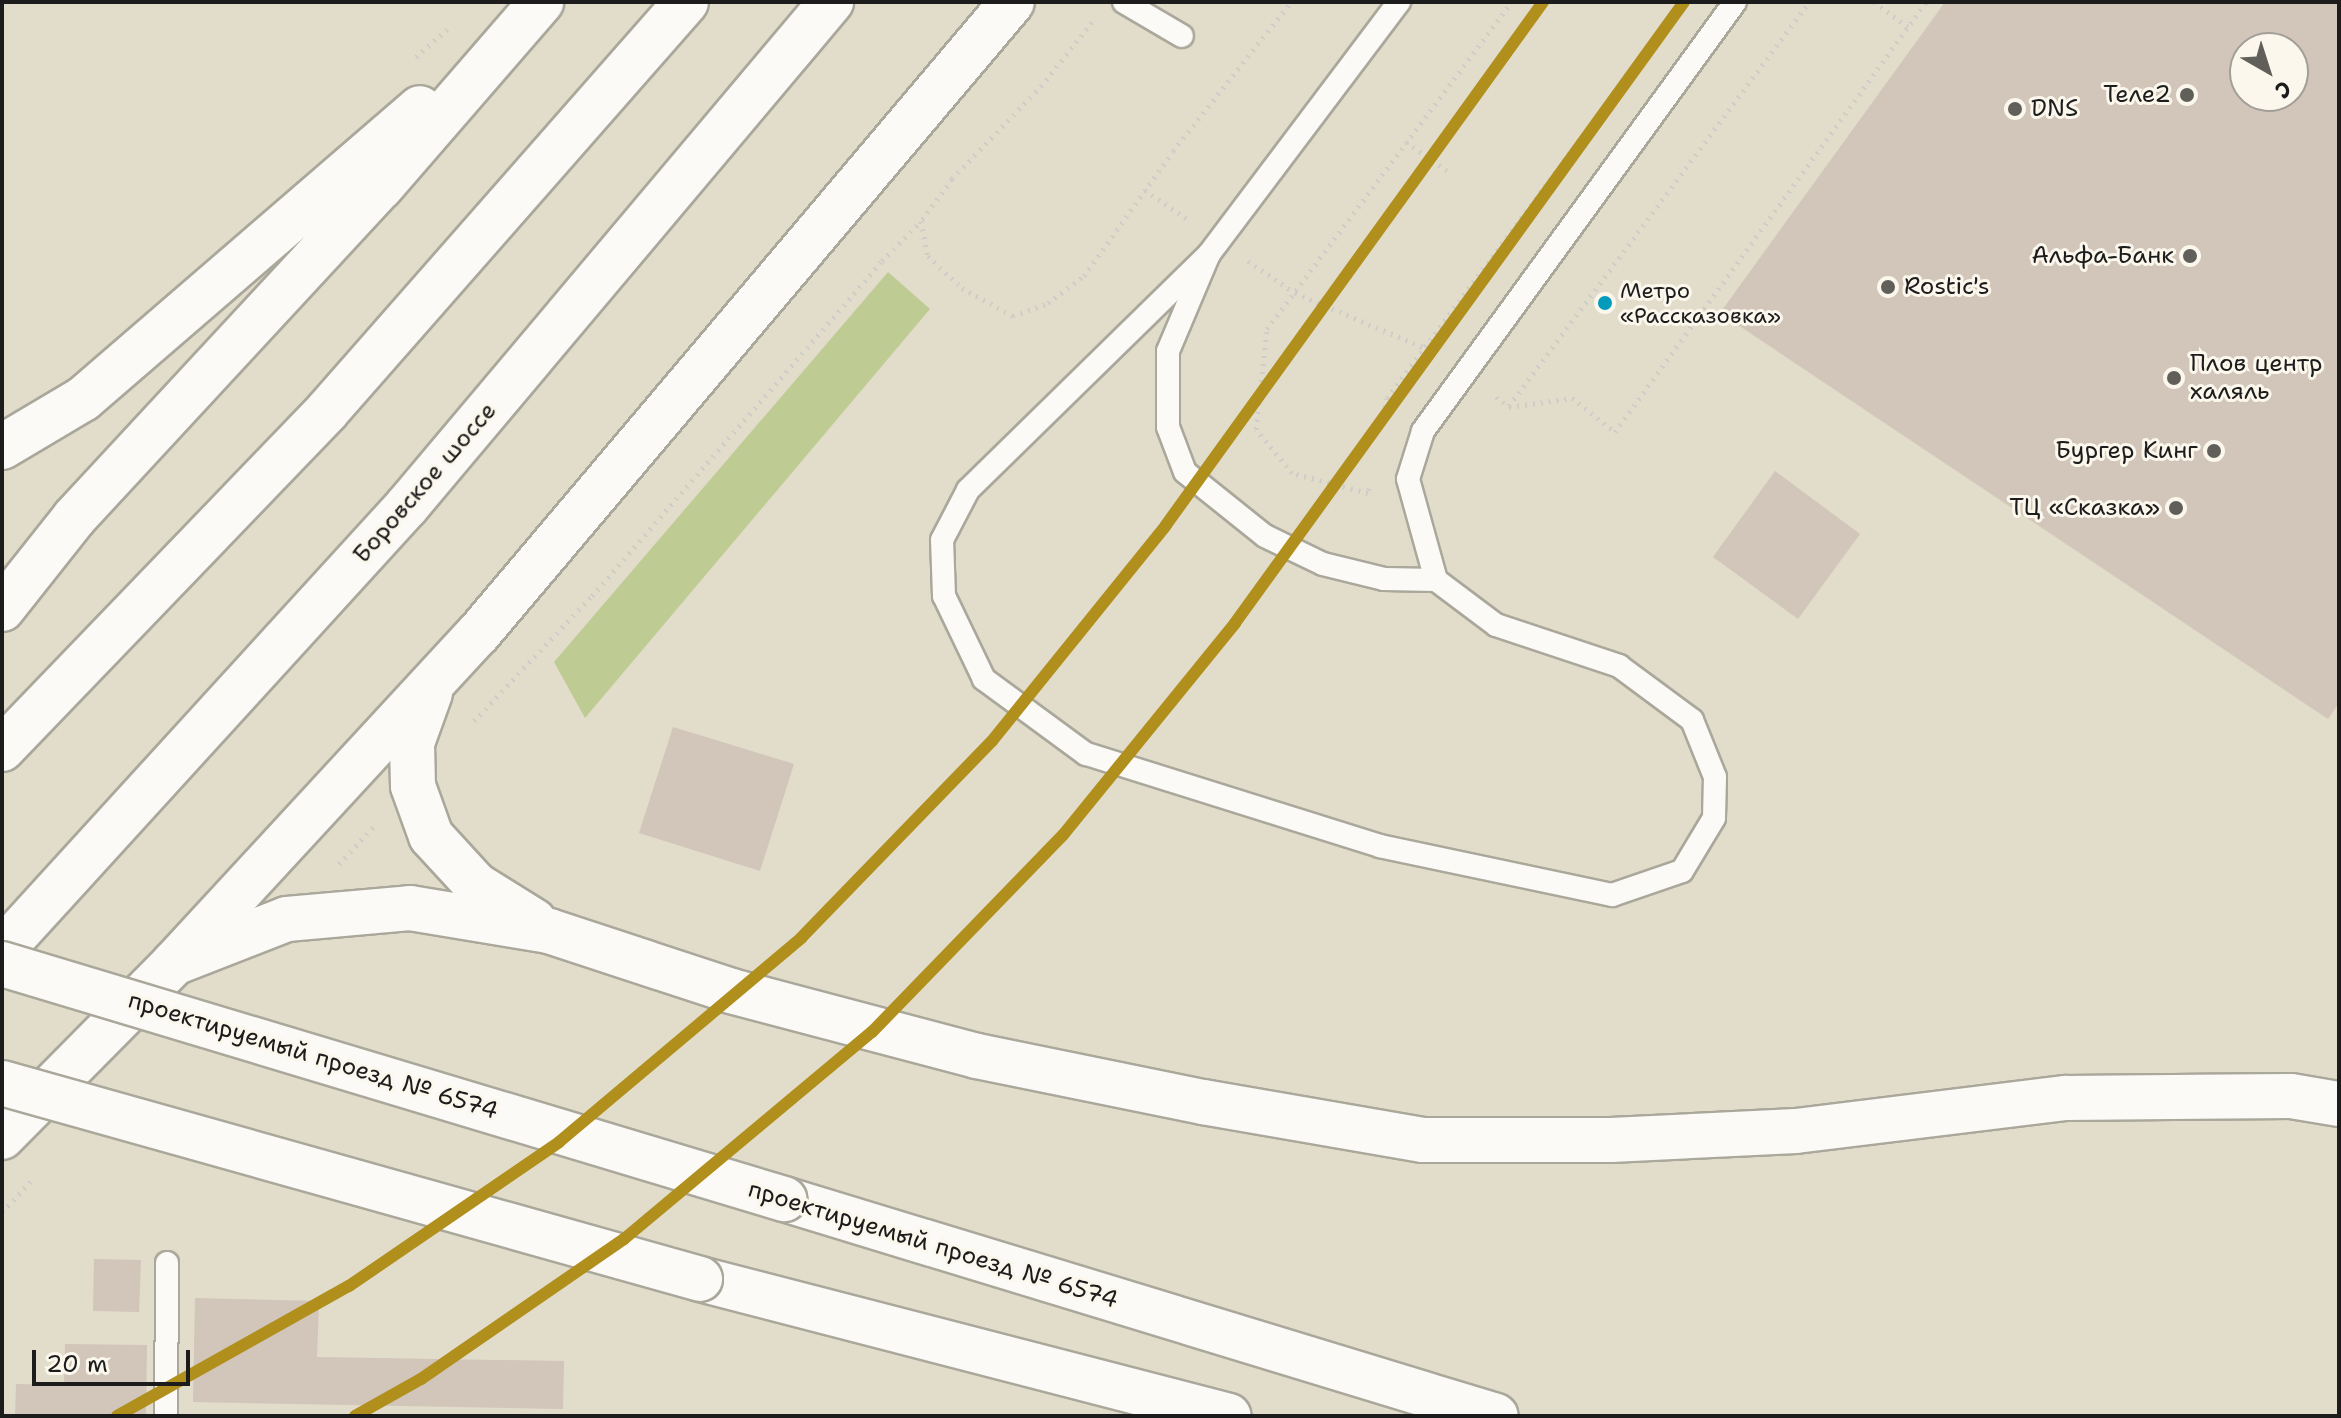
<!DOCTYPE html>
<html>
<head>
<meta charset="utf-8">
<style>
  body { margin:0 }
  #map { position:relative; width:2341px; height:1418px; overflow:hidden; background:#e2dcca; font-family:"Shantell Sans",sans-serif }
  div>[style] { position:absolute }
  .green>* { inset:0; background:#becc93 }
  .building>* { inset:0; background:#d2c5b9 }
  .path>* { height:5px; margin-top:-2.5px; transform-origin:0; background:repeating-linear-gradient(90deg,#cecdc8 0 2px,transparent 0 8px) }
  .roads { filter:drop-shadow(2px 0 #aaa79b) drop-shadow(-2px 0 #aaa79b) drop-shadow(0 2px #aaa79b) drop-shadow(0 -2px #aaa79b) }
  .lane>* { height:22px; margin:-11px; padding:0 11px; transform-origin:11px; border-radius:11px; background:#fbfaf7 }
  .secondary>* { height:44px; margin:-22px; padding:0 22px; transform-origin:22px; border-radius:22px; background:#fbfaf7 }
  .primary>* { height:44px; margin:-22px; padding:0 22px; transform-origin:22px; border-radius:22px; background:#fbfaf7 }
  .bridges { filter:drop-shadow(2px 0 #aaa79b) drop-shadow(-2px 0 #aaa79b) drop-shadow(0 2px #aaa79b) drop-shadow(0 -2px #aaa79b) }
  .secondary-bridge>* { height:44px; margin:-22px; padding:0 22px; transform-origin:22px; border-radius:22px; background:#fbfaf7 }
  .metro-1>* { height:12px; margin:-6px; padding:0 6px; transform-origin:6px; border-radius:6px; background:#b08f1c }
  .dots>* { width:22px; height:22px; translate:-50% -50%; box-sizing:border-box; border:4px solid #fbf7ec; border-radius:50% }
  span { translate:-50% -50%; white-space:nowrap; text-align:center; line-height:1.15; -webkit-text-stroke:6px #fbf7ec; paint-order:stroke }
  .bus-label { font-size:22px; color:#1c1c1c }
  .left { translate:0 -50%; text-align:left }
  .poi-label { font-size:24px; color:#1c1c1c }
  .right { translate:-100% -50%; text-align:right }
  .street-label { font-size:24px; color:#1c1c1c }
  .frame { position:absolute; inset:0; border:4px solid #1c1c1c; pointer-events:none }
  .north { position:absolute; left:2229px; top:32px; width:80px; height:80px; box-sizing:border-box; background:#fbf7ec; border:2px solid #a29f99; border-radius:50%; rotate:141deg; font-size:22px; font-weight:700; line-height:32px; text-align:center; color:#1c1c1c }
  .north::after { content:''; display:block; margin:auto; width:28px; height:36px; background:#615f59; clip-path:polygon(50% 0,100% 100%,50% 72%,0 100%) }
  .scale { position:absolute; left:32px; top:1350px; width:158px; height:36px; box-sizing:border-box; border:4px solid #1c1c1c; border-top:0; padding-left:10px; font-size:24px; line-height:28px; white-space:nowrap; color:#1c1c1c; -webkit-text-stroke:6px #fbf7ec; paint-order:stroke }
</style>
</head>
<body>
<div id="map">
  <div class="green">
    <div style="clip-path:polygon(888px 272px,930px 309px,585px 718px,554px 662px)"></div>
  </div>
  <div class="building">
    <div style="clip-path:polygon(evenodd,1945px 2px,2339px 2px,2339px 703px,2328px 719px,1720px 313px,1945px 2px,2245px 48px,2293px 48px,2293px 96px,2245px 96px,2245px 48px)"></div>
    <div style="clip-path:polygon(1775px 471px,1860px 534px,1798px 619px,1713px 557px)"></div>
    <div style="clip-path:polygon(673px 727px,794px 764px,760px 871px,639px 833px)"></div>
    <div style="clip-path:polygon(94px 1259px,141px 1260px,139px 1312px,93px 1311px)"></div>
    <div style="clip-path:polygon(195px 1298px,319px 1301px,317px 1357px,564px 1361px,563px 1409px,193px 1402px)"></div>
    <div style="clip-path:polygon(65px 1344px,147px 1345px,146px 1416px,15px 1416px,16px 1384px,64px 1385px)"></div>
  </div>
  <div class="path">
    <div style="left:1874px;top:2px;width:42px;rotate:36.3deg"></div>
    <div style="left:1092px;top:22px;width:80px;rotate:128.4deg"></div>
    <div style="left:1042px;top:85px;width:130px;rotate:133.8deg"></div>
    <div style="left:952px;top:179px;width:52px;rotate:126.4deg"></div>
    <div style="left:921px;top:221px;width:36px;rotate:79deg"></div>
    <div style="left:928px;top:256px;width:47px;rotate:43.3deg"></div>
    <div style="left:962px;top:288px;width:58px;rotate:28.8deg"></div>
    <div style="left:1013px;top:316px;width:37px;rotate:-20deg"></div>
    <div style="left:1048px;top:303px;width:45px;rotate:-36.9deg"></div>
    <div style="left:1084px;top:276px;width:153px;rotate:-54.5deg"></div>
    <div style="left:1173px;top:151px;width:190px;rotate:-51.6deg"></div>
    <div style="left:416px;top:57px;width:45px;rotate:-41.4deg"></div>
    <div style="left:1406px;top:142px;width:52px;rotate:34.9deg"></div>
    <div style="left:1145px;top:190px;width:51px;rotate:34.6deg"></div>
    <div style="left:1248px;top:261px;width:57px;rotate:34.2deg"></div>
    <div style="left:1295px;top:293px;width:141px;rotate:22.9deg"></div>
    <div style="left:1496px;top:397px;width:16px;rotate:38deg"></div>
    <div style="left:1509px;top:407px;width:64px;rotate:-8.1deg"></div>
    <div style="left:1572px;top:398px;width:55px;rotate:38.3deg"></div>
    <div style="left:1615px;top:432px;width:531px;rotate:-54.12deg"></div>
    <div style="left:1509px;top:406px;width:503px;rotate:-53.4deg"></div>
    <div style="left:1382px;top:423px;width:25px;rotate:-79deg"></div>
    <div style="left:1387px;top:398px;width:494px;rotate:-53.3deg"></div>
    <div style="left:1369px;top:488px;width:5px;rotate:101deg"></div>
    <div style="left:1368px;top:493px;width:79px;rotate:-165.3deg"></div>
    <div style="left:1292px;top:473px;width:57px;rotate:-129.3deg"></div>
    <div style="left:1256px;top:429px;width:101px;rotate:-83.7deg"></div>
    <div style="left:1267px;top:329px;width:409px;rotate:-53.2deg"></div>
    <div style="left:474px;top:721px;width:172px;rotate:-46.7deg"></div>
    <div style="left:592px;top:596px;width:443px;rotate:-49.1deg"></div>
    <div style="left:882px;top:261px;width:56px;rotate:-45.7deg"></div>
    <div style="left:339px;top:864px;width:54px;rotate:-47.2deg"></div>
    <div style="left:2px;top:1212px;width:47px;rotate:-46.7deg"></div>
  </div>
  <div class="roads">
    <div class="lane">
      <div style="left:1124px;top:2px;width:67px;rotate:30.4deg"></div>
      <div style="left:1209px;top:254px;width:105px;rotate:112.9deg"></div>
      <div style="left:1168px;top:351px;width:76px;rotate:90deg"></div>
      <div style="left:1168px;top:427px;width:48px;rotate:69.3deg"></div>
      <div style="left:1185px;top:472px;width:102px;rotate:38.7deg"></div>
      <div style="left:1265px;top:536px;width:64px;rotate:25.8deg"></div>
      <div style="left:1323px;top:564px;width:63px;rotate:13.8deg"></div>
      <div style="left:1384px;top:579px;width:52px;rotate:1.1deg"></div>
      <div style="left:1436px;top:580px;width:75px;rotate:36.9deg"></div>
      <div style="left:1496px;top:625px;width:130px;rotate:18.4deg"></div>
      <div style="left:1619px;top:666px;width:91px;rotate:36.5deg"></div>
      <div style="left:1692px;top:720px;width:61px;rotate:68deg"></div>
      <div style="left:1715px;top:777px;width:41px;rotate:91.4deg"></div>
      <div style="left:1714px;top:818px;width:62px;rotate:121.1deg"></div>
      <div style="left:1682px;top:871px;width:74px;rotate:161.1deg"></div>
      <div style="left:1612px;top:895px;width:237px;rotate:-168.1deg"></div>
      <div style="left:1380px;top:846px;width:308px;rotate:-162.6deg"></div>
      <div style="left:1086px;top:754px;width:127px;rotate:-143.7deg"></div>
      <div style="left:984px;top:679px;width:92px;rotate:-115.7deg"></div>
      <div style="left:944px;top:596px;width:56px;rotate:-92deg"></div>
      <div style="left:942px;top:540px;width:56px;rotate:-62.5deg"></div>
      <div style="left:968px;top:490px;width:337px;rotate:-44.4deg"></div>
      <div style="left:1209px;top:254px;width:316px;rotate:-53deg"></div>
      <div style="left:1436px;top:580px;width:105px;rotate:-105.5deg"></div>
      <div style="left:1408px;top:479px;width:50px;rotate:-72.6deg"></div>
      <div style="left:1423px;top:431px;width:530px;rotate:-53.97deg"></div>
      <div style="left:166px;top:1416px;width:153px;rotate:-89.6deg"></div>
    </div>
    <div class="secondary">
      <div style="left:2px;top:447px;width:94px;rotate:-30.7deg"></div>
      <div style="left:83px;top:399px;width:445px;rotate:-40.8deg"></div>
      <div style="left:2px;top:609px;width:116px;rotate:-51.6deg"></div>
      <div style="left:74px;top:518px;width:451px;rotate:-47.2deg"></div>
      <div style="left:381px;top:187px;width:245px;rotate:-49.1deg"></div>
      <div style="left:430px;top:693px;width:53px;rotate:109.8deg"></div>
      <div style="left:412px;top:743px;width:43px;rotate:88.7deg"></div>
      <div style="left:413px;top:786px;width:53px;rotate:70.2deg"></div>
      <div style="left:431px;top:836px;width:67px;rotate:47.4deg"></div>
      <div style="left:476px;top:885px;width:68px;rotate:31.8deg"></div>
      <div style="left:174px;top:963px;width:121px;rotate:-21.3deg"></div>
      <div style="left:287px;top:919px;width:123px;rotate:-5.1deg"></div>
      <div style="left:410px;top:908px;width:141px;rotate:9.4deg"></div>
      <div style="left:549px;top:931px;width:192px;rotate:18.2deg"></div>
      <div style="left:731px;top:991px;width:254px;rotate:14.8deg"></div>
      <div style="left:977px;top:1056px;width:231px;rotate:11.5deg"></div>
      <div style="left:1203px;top:1102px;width:223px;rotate:9.8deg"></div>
      <div style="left:1423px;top:1140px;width:188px"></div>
      <div style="left:1611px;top:1140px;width:185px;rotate:-2.8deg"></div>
      <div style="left:1796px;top:1131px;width:272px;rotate:-7deg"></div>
      <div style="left:2066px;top:1098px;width:225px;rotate:-0.5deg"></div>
      <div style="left:2291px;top:1096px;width:49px;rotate:9.5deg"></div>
      <div style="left:2px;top:1137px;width:245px;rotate:-45.3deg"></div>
      <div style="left:174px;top:963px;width:448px;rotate:-47.3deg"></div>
      <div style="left:478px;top:634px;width:827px;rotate:-49.8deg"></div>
      <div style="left:784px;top:1199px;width:744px;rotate:16.95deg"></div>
      <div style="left:700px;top:1279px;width:546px;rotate:14.52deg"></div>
    </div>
    <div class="primary">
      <div style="left:2px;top:749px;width:469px;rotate:-46.1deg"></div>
      <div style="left:327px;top:411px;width:544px;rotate:-48.72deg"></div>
      <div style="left:2px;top:950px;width:601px;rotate:-47.63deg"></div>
      <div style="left:407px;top:506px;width:659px;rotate:-49.93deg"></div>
    </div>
  </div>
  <div class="bridges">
    <div class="secondary-bridge">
      <div style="left:2px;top:964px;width:817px;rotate:16.73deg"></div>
      <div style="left:2px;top:1083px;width:725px;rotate:15.68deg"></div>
    </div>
  </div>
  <div class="metro-1">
    <div style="left:117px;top:1416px;width:266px;rotate:-29.3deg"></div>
    <div style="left:349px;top:1286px;width:255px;rotate:-34.4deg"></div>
    <div style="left:559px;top:1142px;width:317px;rotate:-40.1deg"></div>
    <div style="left:801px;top:938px;width:274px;rotate:-45.9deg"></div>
    <div style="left:992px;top:741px;width:277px;rotate:-51.1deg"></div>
    <div style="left:1166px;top:525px;width:645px;rotate:-54.21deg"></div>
    <div style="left:355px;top:1416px;width:76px;rotate:-29.3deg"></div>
    <div style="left:421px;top:1379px;width:247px;rotate:-34.6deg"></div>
    <div style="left:624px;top:1239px;width:323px;rotate:-39.9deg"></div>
    <div style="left:872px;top:1032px;width:274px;rotate:-45.9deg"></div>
    <div style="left:1063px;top:835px;width:273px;rotate:-50.9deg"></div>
    <div style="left:1235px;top:623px;width:766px;rotate:-54.13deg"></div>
  </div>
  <div class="dots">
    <div style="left:2187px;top:95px;background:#615f59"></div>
    <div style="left:2015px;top:109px;background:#615f59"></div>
    <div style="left:2190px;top:256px;background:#615f59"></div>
    <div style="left:1888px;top:287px;background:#615f59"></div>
    <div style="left:1605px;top:303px;background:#039bbc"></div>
    <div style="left:2174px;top:378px;background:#615f59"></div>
    <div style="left:2214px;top:451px;background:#615f59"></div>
    <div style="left:2176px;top:508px;background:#615f59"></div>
  </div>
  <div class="bus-label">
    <span class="left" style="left:1620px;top:303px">Метро<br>«Рассказовка»</span>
  </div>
  <div class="poi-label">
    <span class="right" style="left:2171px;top:95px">Теле2</span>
    <span class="left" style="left:2031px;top:109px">DNS</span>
    <span class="right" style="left:2174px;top:256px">Альфа-Банк</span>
    <span class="left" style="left:1904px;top:287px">Rostic's</span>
    <span class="left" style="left:2190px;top:378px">Плов центр<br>халяль</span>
    <span class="right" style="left:2198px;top:451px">Бургер Кинг</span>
    <span class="right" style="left:2160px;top:508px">ТЦ «Сказка»</span>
  </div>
  <div class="street-label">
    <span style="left:425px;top:483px;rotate:-49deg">Боровское шоссе</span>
    <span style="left:313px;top:1056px;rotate:17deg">проектируемый проезд № 6574</span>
    <span style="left:933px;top:1245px;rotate:17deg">проектируемый проезд № 6574</span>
  </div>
  <div class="frame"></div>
  <div class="north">С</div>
  <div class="scale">20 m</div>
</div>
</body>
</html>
